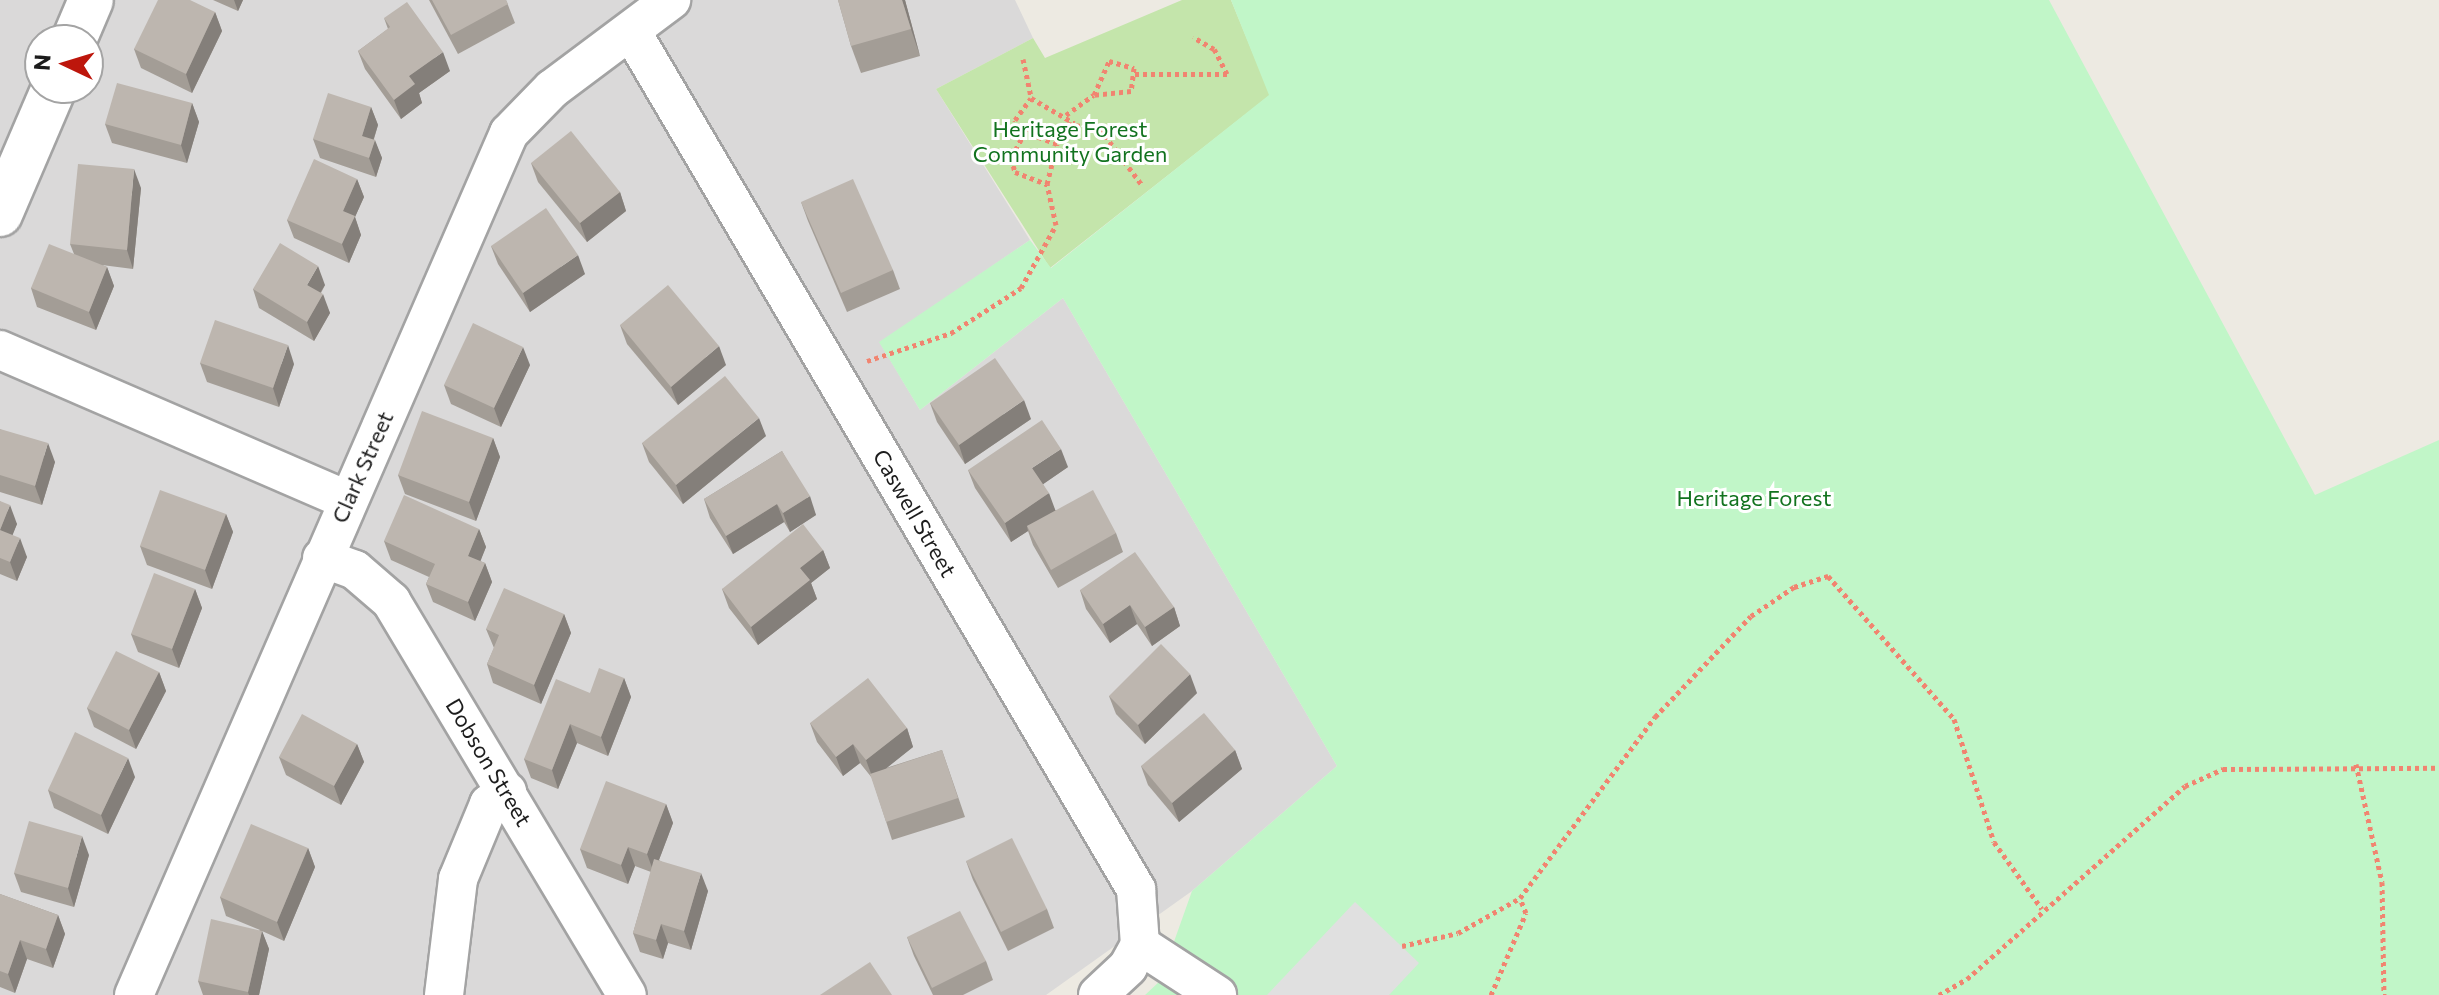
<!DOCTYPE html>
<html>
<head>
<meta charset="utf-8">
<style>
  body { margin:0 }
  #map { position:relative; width:2439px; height:995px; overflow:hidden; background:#edeae2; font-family:Commissioner,sans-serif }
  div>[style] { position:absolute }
  .residential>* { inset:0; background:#dad9d9 }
  .grass>* { inset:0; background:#c4e5ab }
  .park>* { inset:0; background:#c1f6c8 }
  .parking>* { inset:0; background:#e0e0e0 }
  .path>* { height:5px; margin-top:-2.5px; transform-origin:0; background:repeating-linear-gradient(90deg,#f18470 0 4px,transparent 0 8px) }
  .roads { filter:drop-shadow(2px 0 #a3a3a3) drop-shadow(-2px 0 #a3a3a3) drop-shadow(0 2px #a3a3a3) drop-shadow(0 -2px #a3a3a3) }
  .minor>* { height:38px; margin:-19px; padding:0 19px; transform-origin:19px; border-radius:19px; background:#fff }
  .tertiary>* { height:44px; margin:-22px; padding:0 22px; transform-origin:22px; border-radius:22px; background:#fff }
  .wall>* { inset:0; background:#a39d96 }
  .shaded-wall>* { inset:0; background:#847f7a }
  .building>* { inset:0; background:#bdb6af }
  span { translate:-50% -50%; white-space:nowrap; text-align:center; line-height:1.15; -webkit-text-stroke:6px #fff; paint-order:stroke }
  .park-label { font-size:22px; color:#12731f }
  .street-label { font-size:22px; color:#1c1c1c }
  .north { position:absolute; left:24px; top:24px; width:80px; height:80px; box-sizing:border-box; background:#fff; border:2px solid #a4a4a4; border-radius:50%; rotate:274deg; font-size:22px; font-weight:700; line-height:32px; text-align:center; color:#1c1c1c }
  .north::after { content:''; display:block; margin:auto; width:28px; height:36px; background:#bd160c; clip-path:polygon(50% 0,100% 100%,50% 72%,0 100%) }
</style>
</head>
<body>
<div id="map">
  <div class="residential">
    <div style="clip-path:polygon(evenodd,0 0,1015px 0,1033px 38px,936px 89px,1030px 240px,880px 343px,920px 410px,1063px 298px,1337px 766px,1192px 891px,1046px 995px,0 995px,0 0,40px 40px,88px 40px,88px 88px,40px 88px,40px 40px)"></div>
  </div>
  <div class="grass">
    <div style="clip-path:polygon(1182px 0,1231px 0,1270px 95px,1050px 268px,936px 89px,1033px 38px,1045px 58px)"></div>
  </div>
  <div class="park">
    <div style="clip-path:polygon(1231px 0,2049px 0,2315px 495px,2439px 440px,2439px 995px,1145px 995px,1160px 981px,1192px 891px,1337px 766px,1063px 298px,920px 410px,879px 342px,1030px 240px,1051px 268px,1269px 95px)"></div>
  </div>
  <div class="parking">
    <div style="clip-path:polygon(1355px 902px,1419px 963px,1389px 995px,1267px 995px)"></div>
  </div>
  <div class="path">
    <div style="left:1023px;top:59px;width:40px;rotate:78deg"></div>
    <div style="left:1031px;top:98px;width:50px;rotate:30.2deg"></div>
    <div style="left:1135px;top:74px;width:92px"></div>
    <div style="left:1227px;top:74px;width:28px;rotate:-117deg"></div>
    <div style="left:1214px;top:49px;width:24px;rotate:-150deg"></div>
    <div style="left:1066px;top:115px;width:34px;rotate:-36deg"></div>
    <div style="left:1094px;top:95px;width:37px;rotate:-66deg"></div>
    <div style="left:1109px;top:61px;width:26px;rotate:16deg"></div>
    <div style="left:1134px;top:68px;width:23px;rotate:97deg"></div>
    <div style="left:1131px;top:91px;width:37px;rotate:174deg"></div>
    <div style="left:1021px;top:136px;width:17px;rotate:-111deg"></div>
    <div style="left:1015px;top:120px;width:27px;rotate:-54deg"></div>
    <div style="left:1053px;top:138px;width:21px;rotate:-43deg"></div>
    <div style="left:1068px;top:124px;width:32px;rotate:9deg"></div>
    <div style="left:1100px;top:129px;width:70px;rotate:53.1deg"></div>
    <div style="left:867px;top:361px;width:89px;rotate:-18.4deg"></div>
    <div style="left:951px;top:333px;width:83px;rotate:-32.7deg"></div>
    <div style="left:1021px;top:288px;width:72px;rotate:-60.9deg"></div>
    <div style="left:1056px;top:225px;width:42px;rotate:-102.4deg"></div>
    <div style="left:1047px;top:184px;width:41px;rotate:-76deg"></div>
    <div style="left:1057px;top:144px;width:34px;rotate:-159deg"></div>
    <div style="left:1025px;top:132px;width:30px;rotate:118deg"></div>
    <div style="left:1011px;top:158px;width:15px;rotate:74deg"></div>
    <div style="left:1015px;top:172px;width:34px;rotate:21deg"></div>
    <div style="left:2356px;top:764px;width:121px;rotate:77.6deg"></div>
    <div style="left:2382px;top:882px;width:113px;rotate:89deg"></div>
    <div style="left:1402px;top:946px;width:57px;rotate:-13.1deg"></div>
    <div style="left:1458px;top:933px;width:71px;rotate:-29.4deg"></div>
    <div style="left:1520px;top:898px;width:226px;rotate:-53.3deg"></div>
    <div style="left:1655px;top:717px;width:139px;rotate:-46.5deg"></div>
    <div style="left:1751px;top:616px;width:52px;rotate:-34deg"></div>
    <div style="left:1794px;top:587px;width:36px;rotate:-18deg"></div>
    <div style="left:1828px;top:576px;width:191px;rotate:48.6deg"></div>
    <div style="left:1954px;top:719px;width:129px;rotate:72deg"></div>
    <div style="left:1994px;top:842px;width:82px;rotate:54.4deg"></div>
    <div style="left:1491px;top:995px;width:89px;rotate:-66.9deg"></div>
    <div style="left:1526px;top:913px;width:16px;rotate:-112deg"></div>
    <div style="left:1939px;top:995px;width:32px;rotate:-30deg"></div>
    <div style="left:1967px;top:979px;width:291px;rotate:-41.5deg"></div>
    <div style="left:2185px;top:786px;width:42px;rotate:-24.1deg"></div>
    <div style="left:2223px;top:769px;width:216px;rotate:-0.3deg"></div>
  </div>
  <div class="roads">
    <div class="minor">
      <div style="left:631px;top:31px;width:996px;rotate:59.52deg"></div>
      <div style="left:1136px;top:889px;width:56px;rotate:85.9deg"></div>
      <div style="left:1140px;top:945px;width:25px;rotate:119deg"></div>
      <div style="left:1128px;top:967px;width:41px;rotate:137deg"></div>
      <div style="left:0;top:350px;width:378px;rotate:23.4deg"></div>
      <div style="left:322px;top:558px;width:35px;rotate:20deg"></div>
      <div style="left:355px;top:570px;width:48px;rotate:40.7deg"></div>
      <div style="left:391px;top:601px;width:459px;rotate:59.1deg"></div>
      <div style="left:1140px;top:945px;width:92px;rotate:33deg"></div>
      <div style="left:134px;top:995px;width:940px;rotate:-66.49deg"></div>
      <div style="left:509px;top:133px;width:62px;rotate:-45.7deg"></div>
      <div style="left:552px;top:89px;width:149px;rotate:-36.8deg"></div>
      <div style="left:444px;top:995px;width:117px;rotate:-83.1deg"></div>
      <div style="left:458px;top:879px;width:81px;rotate:-67.5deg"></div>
      <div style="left:489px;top:804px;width:22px;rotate:-34deg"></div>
    </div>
    <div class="tertiary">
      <div style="left:74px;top:40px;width:43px;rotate:-67deg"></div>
      <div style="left:0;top:214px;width:137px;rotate:-66.8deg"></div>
    </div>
  </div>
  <div class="wall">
    <div style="clip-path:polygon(213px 0,243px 0,238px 11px)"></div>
    <div style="clip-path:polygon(429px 0,506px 0,515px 23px,458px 54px)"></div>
    <div style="clip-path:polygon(838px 0,905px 0,920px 56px,861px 73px,851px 46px)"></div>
    <div style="clip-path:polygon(215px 12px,222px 31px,192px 93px,141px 68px,134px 49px)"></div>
    <div style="clip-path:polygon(384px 18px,450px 71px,419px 93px,422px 103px,401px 119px,365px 69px,358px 51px,388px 29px)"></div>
    <div style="clip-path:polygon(192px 103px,199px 122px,187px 163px,112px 143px,105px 124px)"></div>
    <div style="clip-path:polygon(371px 107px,378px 125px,374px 139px,382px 158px,376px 177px,320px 158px,313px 139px)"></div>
    <div style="clip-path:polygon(531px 163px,620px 192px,626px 211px,587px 242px,538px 182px)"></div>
    <div style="clip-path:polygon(357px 179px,364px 197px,355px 217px,361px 235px,349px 263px,294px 238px,287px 220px)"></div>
    <div style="clip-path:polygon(141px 188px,133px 269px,102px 265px,107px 267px,114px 286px,96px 330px,37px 307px,31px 288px,74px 254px,70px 244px)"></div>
    <div style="clip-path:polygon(801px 202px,893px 270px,900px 289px,847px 312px,808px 221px)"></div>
    <div style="clip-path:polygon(491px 246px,585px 274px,530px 312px,498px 264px)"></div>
    <div style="clip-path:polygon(325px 285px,321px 293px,330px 313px,314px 341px,259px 308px,253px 289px)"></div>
    <div style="clip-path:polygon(620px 325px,726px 365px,678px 405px,627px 344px)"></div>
    <div style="clip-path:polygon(200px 363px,294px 364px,279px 407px,207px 382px)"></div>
    <div style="clip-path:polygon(530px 365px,501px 427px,451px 404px,444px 385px)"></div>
    <div style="clip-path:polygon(930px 403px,1031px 419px,965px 464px,937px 422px)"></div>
    <div style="clip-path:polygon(0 429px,55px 462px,42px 505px,0 492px)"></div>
    <div style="clip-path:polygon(766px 436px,683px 504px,649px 462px,642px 443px)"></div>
    <div style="clip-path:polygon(493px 438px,500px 457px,476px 521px,405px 494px,398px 475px)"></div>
    <div style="clip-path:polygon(782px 451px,816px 515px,790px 532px,784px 522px,733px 554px,710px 518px,704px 499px)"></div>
    <div style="clip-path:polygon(1068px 467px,1043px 484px,1055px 510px,1116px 533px,1123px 552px,1058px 588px,1033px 545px,1028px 531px,1011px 542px,975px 488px,968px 470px)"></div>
    <div style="clip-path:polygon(0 501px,17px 524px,12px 535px,27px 557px,17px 581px,0 574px)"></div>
    <div style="clip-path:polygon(226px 514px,233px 532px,212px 589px,147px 565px,140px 546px)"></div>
    <div style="clip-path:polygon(479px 529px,486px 547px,480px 561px,485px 563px,492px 582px,475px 621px,433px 602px,426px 584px,429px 577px,391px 560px,384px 541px)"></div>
    <div style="clip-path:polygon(823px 550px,830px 568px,811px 583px,817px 599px,758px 645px,729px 608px,722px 589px)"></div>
    <div style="clip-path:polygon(195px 589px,202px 608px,179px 668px,138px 652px,131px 634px)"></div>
    <div style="clip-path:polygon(1080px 590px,1174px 607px,1180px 626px,1152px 646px,1137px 624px,1110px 643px,1086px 609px)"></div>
    <div style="clip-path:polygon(564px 614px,571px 633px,541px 704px,493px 683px,487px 664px,494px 648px,486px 629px)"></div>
    <div style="clip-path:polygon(159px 672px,166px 691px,136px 749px,94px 727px,87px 708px)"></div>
    <div style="clip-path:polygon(624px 678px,631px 697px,608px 756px,577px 743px,558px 789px,531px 778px,524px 759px,590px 693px)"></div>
    <div style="clip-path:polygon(1197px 693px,1145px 744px,1116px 714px,1109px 696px)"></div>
    <div style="clip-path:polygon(810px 723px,907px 728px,913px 747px,886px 768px,942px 750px,965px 817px,892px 840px,872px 778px,860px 763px,843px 776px,817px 742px)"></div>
    <div style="clip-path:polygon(357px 744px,364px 762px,341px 805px,286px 775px,279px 757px)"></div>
    <div style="clip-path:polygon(1235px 750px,1242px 769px,1179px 822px,1148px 785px,1141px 766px)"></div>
    <div style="clip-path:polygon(135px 777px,108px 834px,54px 808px,48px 790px)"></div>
    <div style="clip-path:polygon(666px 804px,673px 823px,659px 860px,708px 891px,691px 950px,668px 943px,663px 959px,640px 952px,633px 933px,651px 872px,635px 866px,628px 884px,587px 868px,580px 849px)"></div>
    <div style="clip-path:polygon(308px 848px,315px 867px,284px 941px,262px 931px,269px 949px,259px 995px,203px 995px,198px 981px,260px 930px,226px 916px,220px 897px)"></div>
    <div style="clip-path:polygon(89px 855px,74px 907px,21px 892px,14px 873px)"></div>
    <div style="clip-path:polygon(966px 861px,1047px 909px,1054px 928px,1008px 951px,973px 880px)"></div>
    <div style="clip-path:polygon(0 894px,58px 915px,65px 934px,53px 968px,27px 959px,15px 993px,0 987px)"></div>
    <div style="clip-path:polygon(907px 937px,986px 961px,993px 980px,963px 995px,933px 995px,914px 956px)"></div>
  </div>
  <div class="shaded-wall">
    <div style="clip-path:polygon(234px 0,243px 0,238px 11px)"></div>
    <div style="clip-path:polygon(902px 0,905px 0,920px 56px,911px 29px)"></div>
    <div style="clip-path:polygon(215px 12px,222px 31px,192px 93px,186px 74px)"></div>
    <div style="clip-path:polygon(443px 52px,450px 71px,419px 93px,422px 103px,401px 119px,394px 100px,409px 76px)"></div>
    <div style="clip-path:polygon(192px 103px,199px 122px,187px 163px,181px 145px)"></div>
    <div style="clip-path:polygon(371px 107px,378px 125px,369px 154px,362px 136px)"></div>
    <div style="clip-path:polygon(375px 140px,382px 158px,376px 177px,369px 158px)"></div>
    <div style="clip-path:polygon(134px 169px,141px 188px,133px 269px,127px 250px)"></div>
    <div style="clip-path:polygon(357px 179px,364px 197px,355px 217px,361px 235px,349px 263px,342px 244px,343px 211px)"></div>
    <div style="clip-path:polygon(620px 192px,626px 211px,587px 242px,580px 223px)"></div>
    <div style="clip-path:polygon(578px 255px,585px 274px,530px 312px,523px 293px)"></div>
    <div style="clip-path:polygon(318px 266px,325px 285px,314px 303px,307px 285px)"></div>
    <div style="clip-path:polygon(107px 267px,114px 286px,96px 330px,89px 312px)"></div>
    <div style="clip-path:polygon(323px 294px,330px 313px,314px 341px,307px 322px)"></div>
    <div style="clip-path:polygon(288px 345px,294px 364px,279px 407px,273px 388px)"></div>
    <div style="clip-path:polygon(719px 346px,726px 365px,678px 405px,671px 387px)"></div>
    <div style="clip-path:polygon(523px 347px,530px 365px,501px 427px,494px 408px)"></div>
    <div style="clip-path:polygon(1024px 400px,1031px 419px,965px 464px,959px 445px)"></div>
    <div style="clip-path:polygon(759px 418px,766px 436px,683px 504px,676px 485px)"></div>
    <div style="clip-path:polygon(493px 438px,500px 457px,476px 521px,469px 502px)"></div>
    <div style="clip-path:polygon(48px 443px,55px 462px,42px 505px,35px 486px)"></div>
    <div style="clip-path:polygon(1061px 449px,1068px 467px,1039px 487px,1032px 468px)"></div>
    <div style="clip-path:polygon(1049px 493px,1056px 512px,1027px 526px,1028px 531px,1011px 542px,1005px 523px)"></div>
    <div style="clip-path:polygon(810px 496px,816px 515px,790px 532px,783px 513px)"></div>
    <div style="clip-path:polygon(777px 504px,784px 522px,733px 554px,726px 536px)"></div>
    <div style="clip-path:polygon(10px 505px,17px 524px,7px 549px,0 530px)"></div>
    <div style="clip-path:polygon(226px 514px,233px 532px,212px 589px,205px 570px)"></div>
    <div style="clip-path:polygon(479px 529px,486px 547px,475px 575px,468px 556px)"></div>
    <div style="clip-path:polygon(20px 538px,27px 557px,17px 581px,10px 562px)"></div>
    <div style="clip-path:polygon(823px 550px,830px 568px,811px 583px,817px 599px,758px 645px,751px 627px,800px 568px)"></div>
    <div style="clip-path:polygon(485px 563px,492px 582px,475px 621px,468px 602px)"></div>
    <div style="clip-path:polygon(195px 589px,202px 608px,179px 668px,172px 649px)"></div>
    <div style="clip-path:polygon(1130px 605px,1137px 624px,1110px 643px,1103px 624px)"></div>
    <div style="clip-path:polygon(1174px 607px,1180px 626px,1152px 646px,1145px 627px)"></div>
    <div style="clip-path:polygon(564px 614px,571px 633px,541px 704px,534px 685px)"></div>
    <div style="clip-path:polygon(159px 672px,166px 691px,136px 749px,129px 730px)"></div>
    <div style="clip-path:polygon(1190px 674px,1197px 693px,1145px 744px,1138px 725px)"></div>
    <div style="clip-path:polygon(624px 678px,631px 697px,608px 756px,601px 737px)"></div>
    <div style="clip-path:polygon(570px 724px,577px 743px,558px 789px,552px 770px)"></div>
    <div style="clip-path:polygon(907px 728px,913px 747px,873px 779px,866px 760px)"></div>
    <div style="clip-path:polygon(357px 744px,364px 762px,341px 805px,334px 786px)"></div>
    <div style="clip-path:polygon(853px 744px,860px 763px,843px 776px,836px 757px)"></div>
    <div style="clip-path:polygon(1235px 750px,1242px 769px,1179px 822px,1172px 803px)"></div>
    <div style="clip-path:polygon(128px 758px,135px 777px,108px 834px,101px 815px)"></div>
    <div style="clip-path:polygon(666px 804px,673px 823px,654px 873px,647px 854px)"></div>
    <div style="clip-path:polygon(82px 836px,89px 855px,74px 907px,68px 888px)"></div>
    <div style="clip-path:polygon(628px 847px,635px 866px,628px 884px,621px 865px)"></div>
    <div style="clip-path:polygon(308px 848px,315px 867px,284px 941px,277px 922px)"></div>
    <div style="clip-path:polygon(701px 873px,708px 891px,691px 950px,684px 931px)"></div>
    <div style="clip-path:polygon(58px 915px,65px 934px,53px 968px,46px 949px)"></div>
    <div style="clip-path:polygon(661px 924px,668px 943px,663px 959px,656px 940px)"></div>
    <div style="clip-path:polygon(262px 931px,269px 949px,259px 995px,249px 995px,248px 992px)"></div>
    <div style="clip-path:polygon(20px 940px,27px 959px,15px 993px,8px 974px)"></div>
  </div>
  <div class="building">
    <div style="clip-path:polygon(158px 0,190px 0,215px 12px,186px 74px,134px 49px)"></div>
    <div style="clip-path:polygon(432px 0,506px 0,508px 4px,451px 35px)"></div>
    <div style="clip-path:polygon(838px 0,902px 0,911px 29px,851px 46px)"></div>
    <div style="clip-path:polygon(407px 2px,443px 52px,409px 76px,415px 84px,394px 100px,358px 51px,390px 27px,384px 18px)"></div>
    <div style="clip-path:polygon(117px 83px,192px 103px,181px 145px,105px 124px)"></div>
    <div style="clip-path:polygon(328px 93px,371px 107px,362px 136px,375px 140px,369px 158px,313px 139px)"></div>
    <div style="clip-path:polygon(571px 131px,620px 192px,580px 223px,531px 163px)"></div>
    <div style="clip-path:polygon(314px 159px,357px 179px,343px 211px,355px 216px,342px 244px,287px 220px)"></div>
    <div style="clip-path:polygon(78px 164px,134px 169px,127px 250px,70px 244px)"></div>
    <div style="clip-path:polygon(853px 179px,893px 270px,841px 293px,801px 202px)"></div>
    <div style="clip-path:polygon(546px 208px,578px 255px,523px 293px,491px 246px)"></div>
    <div style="clip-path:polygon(280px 243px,318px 266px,307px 285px,323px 294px,307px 322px,253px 289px)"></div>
    <div style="clip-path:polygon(49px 244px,107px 267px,89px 312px,31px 288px)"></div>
    <div style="clip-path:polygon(668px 285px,719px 346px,671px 387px,620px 325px)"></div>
    <div style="clip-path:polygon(215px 320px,288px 345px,273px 388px,200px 363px)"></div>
    <div style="clip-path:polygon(473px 323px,523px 347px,494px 408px,444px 385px)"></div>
    <div style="clip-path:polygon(995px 358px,1024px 400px,959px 445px,930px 403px)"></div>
    <div style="clip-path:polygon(725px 376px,759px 418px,676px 485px,642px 443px)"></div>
    <div style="clip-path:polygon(422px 411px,493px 438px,469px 502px,398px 475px)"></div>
    <div style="clip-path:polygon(1042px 420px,1061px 449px,1032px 468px,1049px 493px,1005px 523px,968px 470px)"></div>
    <div style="clip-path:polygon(0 429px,48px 443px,35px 486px,0 475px)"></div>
    <div style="clip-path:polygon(782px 451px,810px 496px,783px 513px,777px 504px,726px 536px,704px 499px)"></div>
    <div style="clip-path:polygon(160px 490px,226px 514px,205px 570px,140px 546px)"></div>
    <div style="clip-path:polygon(1093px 490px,1116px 533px,1051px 570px,1027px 526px)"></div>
    <div style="clip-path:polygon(404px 495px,479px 529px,468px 556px,485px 563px,468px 602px,426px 584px,435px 564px,384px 541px)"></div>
    <div style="clip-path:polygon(0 501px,10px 505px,0 530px)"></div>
    <div style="clip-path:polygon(803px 524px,823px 550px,800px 568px,810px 580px,751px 627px,722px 589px)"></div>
    <div style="clip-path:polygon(0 530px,20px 538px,10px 562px,0 558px)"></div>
    <div style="clip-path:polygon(1135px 552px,1174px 607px,1145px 627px,1130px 605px,1103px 624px,1080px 590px)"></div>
    <div style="clip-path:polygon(154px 573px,195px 589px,172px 649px,131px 634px)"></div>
    <div style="clip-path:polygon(504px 588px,564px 614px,534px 685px,487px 664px,499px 635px,486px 629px)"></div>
    <div style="clip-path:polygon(1161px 644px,1190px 674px,1138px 725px,1109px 696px)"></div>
    <div style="clip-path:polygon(116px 651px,159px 672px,129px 730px,87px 708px)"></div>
    <div style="clip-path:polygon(599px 668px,624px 678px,601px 737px,570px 724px,552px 770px,524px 759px,556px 679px,590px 693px)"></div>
    <div style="clip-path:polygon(868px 678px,907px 728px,866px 760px,853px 744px,836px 757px,810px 723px)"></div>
    <div style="clip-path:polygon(1204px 713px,1235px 750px,1172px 803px,1141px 766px)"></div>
    <div style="clip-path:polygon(302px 714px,357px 744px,334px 786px,279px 757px)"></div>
    <div style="clip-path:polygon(75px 732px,128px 758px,101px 815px,48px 790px)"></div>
    <div style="clip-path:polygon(942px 750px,958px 798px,886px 822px,870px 774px)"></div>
    <div style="clip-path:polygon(606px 781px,666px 804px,647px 854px,628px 847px,621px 865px,580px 849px)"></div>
    <div style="clip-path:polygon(29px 821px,82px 836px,68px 888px,14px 873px)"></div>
    <div style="clip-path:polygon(251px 824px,308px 848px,277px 922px,220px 897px)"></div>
    <div style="clip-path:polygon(1012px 838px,1047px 909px,1001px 932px,966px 861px)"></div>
    <div style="clip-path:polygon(654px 859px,701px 873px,684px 931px,661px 924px,656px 940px,633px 933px)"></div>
    <div style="clip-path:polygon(0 894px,58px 915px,46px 949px,20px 940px,8px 974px,0 971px)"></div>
    <div style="clip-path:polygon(960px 911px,986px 961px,932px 988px,907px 937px)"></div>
    <div style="clip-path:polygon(211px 919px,262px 931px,248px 992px,198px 981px)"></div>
    <div style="clip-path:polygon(870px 962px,892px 995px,820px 995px)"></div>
  </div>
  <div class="park-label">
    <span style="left:1070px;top:141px">Heritage Forest<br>Community Garden</span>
    <span style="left:1754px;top:498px">Heritage Forest</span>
  </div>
  <div class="street-label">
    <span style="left:362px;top:467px;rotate:-66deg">Clark Street</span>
    <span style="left:915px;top:513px;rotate:60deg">Caswell Street</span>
    <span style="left:489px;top:762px;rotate:59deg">Dobson Street</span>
  </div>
  <div class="north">N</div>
</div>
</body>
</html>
